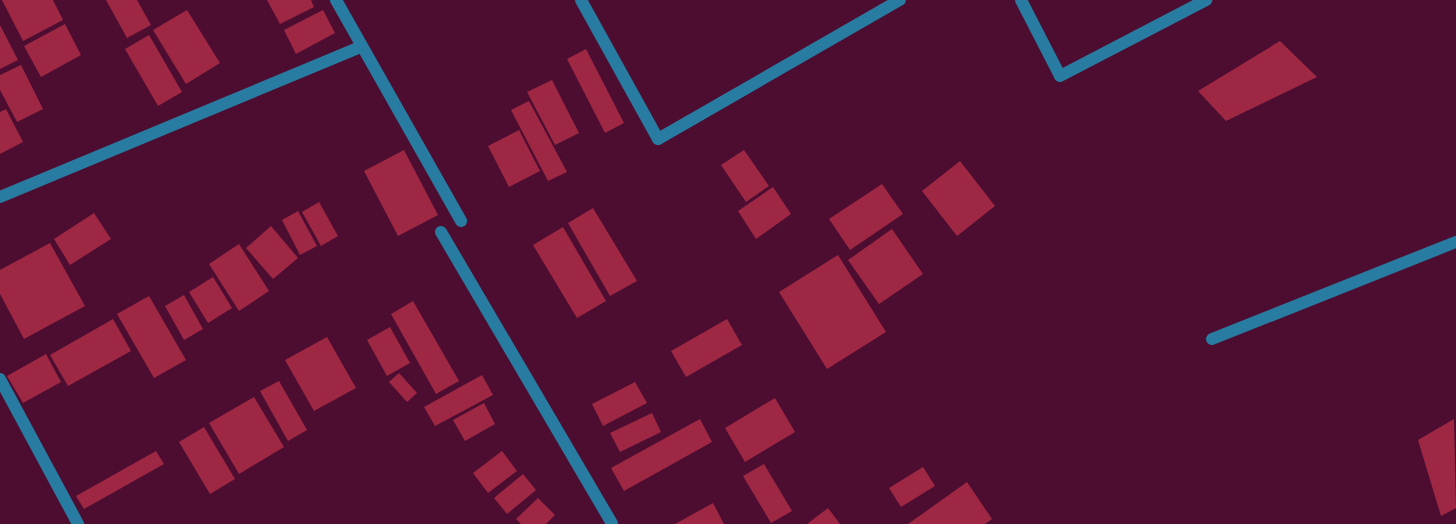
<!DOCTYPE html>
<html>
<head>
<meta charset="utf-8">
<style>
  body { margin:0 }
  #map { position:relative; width:1456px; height:524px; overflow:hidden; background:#4d0d31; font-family:Inter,sans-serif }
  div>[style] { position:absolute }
  .building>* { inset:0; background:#9e2744 }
  .minor>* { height:12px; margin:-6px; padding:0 6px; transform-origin:6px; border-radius:6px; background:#287ca1 }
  span { translate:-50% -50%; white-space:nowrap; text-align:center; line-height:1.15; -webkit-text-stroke:4.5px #410127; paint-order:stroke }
</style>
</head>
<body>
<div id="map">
  <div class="building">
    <div style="clip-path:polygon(2px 0,53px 0,63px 20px,23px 41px)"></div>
    <div style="clip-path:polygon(106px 0,137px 0,151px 25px,127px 38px)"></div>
    <div style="clip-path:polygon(267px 0,311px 0,314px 7px,280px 24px)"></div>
    <div style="clip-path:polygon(187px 10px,220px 63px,186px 84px,153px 30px)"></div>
    <div style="clip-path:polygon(323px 10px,335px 33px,296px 54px,284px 30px)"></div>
    <div style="clip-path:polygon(65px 24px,81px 55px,41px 77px,24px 46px)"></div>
    <div style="clip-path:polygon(0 25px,18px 60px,0 69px)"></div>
    <div style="clip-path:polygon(149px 35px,182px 92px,158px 106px,125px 49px)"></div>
    <div style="clip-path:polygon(1280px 41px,1317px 77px,1226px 121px,1198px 91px)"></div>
    <div style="clip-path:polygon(586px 49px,624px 123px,605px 133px,567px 59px)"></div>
    <div style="clip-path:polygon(21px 65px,43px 109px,17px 122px,0 90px,0 75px)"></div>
    <div style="clip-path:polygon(552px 80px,579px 133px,555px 145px,527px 92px)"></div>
    <div style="clip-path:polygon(529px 101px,567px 172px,548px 181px,511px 110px)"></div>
    <div style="clip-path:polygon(6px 109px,23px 142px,0 154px,0 112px)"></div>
    <div style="clip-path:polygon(519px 130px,540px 171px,509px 187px,488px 146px)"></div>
    <div style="clip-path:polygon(404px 150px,438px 215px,398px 236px,364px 171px)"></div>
    <div style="clip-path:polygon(744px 150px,769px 186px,746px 202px,721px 165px)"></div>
    <div style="clip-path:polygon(960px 161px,995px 206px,957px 236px,922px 191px)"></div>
    <div style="clip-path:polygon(882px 184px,903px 214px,850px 250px,829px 219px)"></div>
    <div style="clip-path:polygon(773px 187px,791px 214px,756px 239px,738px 211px)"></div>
    <div style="clip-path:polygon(319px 202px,338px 236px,321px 246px,302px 212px)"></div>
    <div style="clip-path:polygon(593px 208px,637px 281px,610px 296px,568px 223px)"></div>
    <div style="clip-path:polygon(298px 211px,317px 246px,300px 255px,282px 220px)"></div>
    <div style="clip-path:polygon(94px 213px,111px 239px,70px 265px,54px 239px)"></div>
    <div style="clip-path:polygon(271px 226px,298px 258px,273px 279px,246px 248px)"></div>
    <div style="clip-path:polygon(563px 227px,606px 301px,577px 318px,533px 245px)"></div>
    <div style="clip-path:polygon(892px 229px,923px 274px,879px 304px,848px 260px)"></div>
    <div style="clip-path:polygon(50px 243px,85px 306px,24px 339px,0 294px,0 270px)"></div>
    <div style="clip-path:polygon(239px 244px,269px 291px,239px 311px,209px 264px)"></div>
    <div style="clip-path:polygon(838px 255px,886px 332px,827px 369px,779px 292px)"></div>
    <div style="clip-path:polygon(213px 277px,232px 308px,208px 323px,189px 292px)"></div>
    <div style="clip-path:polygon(184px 295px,203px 329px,184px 340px,165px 306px)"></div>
    <div style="clip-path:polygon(149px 296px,186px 360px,154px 378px,117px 314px)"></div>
    <div style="clip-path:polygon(413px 301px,459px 381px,436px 394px,391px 314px)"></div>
    <div style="clip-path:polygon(113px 319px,131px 351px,68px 386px,50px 355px)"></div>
    <div style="clip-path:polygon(727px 319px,742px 345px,686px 377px,671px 351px)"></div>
    <div style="clip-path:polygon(390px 327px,410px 363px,387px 376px,367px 340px)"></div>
    <div style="clip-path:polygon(327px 337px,356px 388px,314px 411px,285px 360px)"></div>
    <div style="clip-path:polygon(46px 354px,61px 382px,23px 403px,7px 376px)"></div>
    <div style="clip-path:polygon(399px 373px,417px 393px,407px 402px,389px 382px)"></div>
    <div style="clip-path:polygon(482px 375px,493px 395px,435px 426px,424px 407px)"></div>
    <div style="clip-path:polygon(279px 381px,307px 430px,288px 441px,260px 391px)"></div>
    <div style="clip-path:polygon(635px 382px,647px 403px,603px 426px,592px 404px)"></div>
    <div style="clip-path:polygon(254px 397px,284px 447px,239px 474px,209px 423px)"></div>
    <div style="clip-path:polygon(775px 398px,795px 432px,745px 462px,725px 428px)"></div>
    <div style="clip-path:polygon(484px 403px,495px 424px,465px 441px,453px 420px)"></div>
    <div style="clip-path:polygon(652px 413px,661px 432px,620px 452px,610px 433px)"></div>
    <div style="clip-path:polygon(700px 419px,712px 442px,624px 491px,611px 468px)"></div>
    <div style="clip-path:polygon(1454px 419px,1456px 508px,1441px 516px,1418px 440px)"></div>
    <div style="clip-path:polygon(204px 427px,235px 479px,210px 494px,179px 442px)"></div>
    <div style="clip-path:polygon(156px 451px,164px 464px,84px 509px,76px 496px)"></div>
    <div style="clip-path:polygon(502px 451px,517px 471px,488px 493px,473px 473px)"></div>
    <div style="clip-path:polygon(764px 464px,792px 511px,771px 523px,743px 476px)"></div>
    <div style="clip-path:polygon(923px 467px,935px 486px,901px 507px,889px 488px)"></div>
    <div style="clip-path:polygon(523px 474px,536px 490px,507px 514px,494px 498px)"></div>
    <div style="clip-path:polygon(967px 482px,992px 519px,985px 524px,908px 524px)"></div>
    <div style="clip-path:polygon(538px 498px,555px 515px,546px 524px,521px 524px,516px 519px)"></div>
    <div style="clip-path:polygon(713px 503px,724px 524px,675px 524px)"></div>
    <div style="clip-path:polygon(828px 508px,840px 524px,807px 524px)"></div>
  </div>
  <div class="minor">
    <div style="left:336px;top:0;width:254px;rotate:60.5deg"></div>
    <div style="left:581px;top:0;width:159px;rotate:61deg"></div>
    <div style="left:658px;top:139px;width:279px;rotate:-29.9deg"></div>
    <div style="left:1021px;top:0;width:85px;rotate:62.8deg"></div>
    <div style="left:1060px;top:76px;width:165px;rotate:-27.5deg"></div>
    <div style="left:0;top:197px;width:392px;rotate:-22.6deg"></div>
    <div style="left:441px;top:232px;width:338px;rotate:59.6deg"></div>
    <div style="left:1212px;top:339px;width:263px;rotate:-21.7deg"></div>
    <div style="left:0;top:379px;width:165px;rotate:61.7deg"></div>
  </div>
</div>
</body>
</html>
